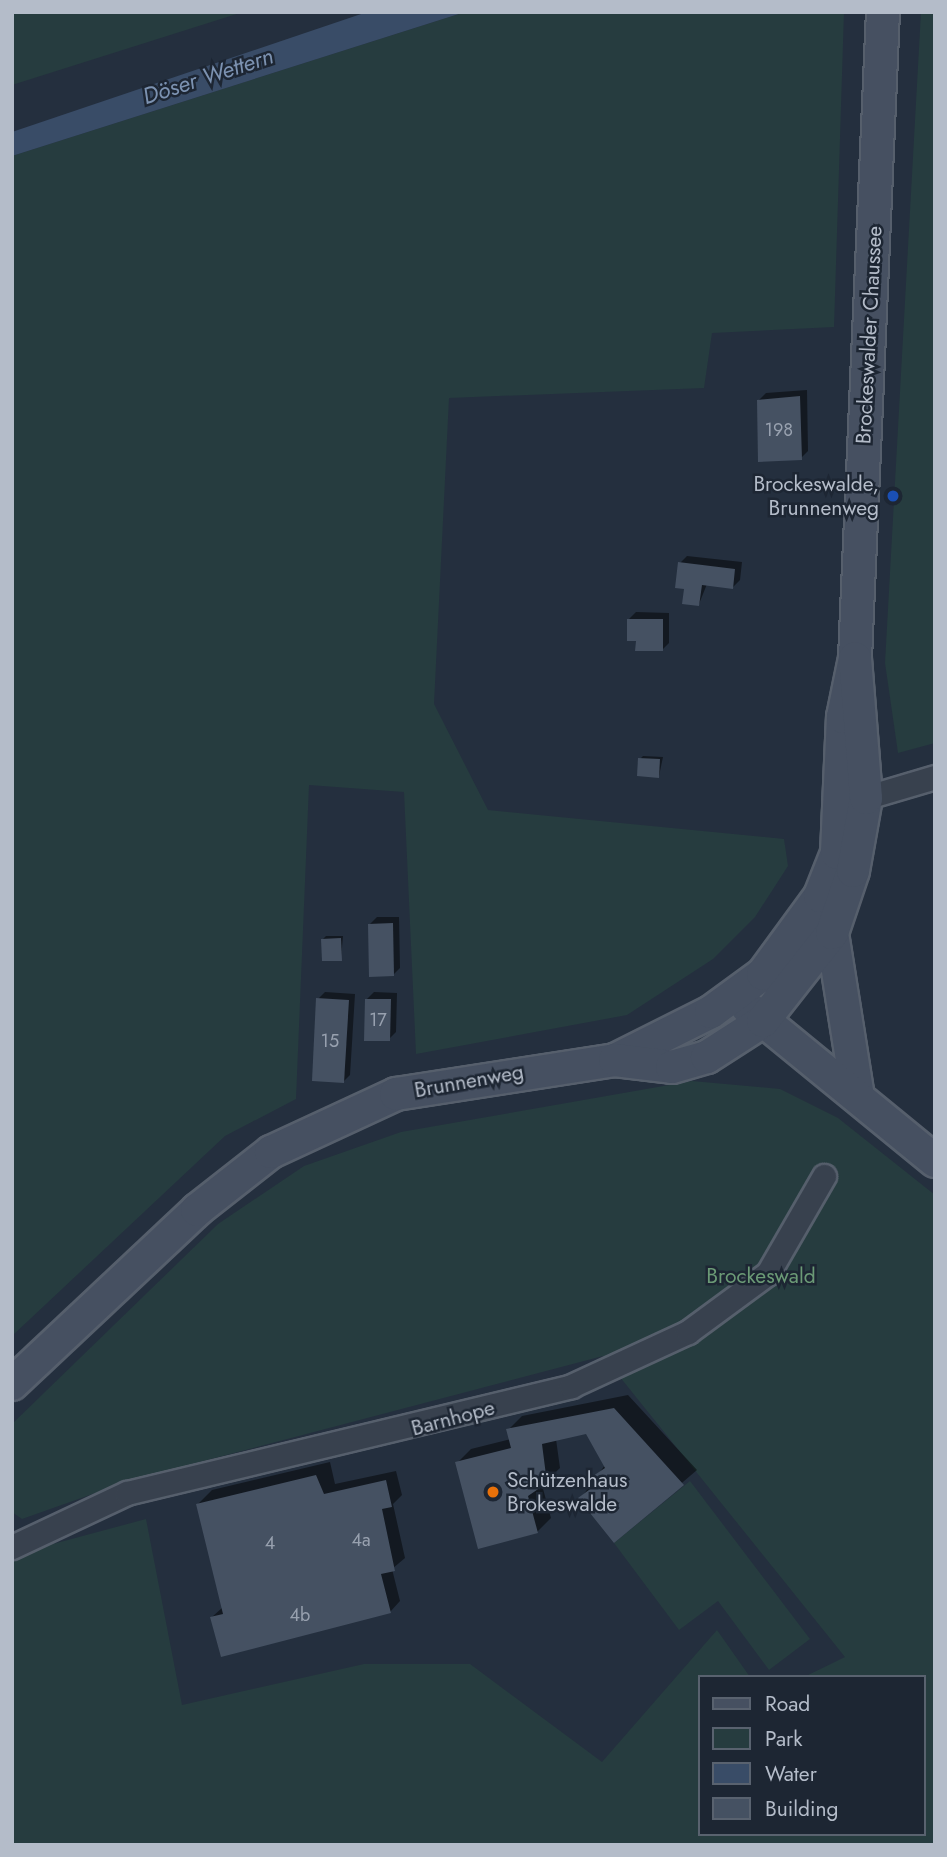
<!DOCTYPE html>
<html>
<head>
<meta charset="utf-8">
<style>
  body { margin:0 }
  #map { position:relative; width:947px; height:1857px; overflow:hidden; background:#242f3e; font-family:Jost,sans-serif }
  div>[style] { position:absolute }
  .green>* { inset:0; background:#263c3f }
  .water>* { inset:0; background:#394c67 }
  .shadow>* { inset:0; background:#0007 }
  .building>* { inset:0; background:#455162 }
  .roads { filter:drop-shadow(2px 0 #565f6c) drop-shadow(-2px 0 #565f6c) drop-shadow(0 2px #565f6c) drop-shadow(0 -2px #565f6c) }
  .street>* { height:23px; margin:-11.5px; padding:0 11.5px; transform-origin:11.5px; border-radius:11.5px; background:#38414e }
  .secondary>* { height:32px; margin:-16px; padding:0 16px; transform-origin:16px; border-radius:16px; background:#465061 }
  .dots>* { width:19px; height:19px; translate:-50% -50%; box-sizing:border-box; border:4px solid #1d2633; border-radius:50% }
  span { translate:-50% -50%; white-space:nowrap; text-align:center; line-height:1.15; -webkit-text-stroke:5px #1d2633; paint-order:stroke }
  .number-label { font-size:18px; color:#98a1af }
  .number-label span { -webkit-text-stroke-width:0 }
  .street-label { font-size:21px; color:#b4bcc9 }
  .poi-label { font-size:21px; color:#b4bcc9 }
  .right { translate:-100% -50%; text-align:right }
  .left { translate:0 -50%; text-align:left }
  .park-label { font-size:21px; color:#6b9a76 }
  .water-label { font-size:23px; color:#7c92b1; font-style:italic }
  .frame { position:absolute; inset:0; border:14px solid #b4bcc9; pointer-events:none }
  .legend { position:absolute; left:698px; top:1675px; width:228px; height:161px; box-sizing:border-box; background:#1d2633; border:2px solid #59626f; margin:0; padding:9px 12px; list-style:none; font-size:21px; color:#b4bcc9 }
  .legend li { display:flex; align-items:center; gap:14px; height:35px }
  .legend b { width:35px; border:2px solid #59626f }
</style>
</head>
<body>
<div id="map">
  <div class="green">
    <div style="clip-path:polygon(12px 12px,243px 12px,12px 85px)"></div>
    <div style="clip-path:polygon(465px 12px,844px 12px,834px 327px,712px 333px,704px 388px,449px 398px,434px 704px,488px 810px,784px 839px,788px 866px,755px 917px,713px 959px,627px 1015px,416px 1054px,404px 792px,309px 785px,296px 1099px,225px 1136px,12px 1336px,12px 156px)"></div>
    <div style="clip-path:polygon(921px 12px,935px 12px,935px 743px,898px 753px,885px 663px)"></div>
    <div style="clip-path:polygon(692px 1081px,780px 1089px,838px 1118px,935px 1195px,935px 1845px,12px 1845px,12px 1555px,146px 1519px,182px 1705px,364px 1664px,470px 1664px,602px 1762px,717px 1630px,750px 1677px,700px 1677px,700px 1834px,924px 1834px,924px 1677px,804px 1677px,845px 1657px,603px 1356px,135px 1479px,22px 1519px,12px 1512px,12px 1424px,218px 1224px,304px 1166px,401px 1132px)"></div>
    <div style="clip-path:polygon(690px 1481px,810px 1639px,769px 1670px,718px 1601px,679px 1630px,614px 1543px)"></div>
  </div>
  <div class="water">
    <div style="clip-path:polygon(367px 12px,465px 12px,12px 156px,12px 132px)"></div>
  </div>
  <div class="shadow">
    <div style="clip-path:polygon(807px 390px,808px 451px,801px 458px,759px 400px,766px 393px)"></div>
    <div style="clip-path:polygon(687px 556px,742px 562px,740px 580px,733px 587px,707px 584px,699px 604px,680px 563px)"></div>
    <div style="clip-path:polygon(636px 612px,669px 613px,669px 643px,662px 650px,629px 619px)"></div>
    <div style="clip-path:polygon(643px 756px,663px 757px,659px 776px,640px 759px)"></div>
    <div style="clip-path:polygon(377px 917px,399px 917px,400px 968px,393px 975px,370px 924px)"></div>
    <div style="clip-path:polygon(326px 936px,343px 936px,341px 959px,323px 939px)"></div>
    <div style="clip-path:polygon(325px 992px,355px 994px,350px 1075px,343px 1082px,318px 999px)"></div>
    <div style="clip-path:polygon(374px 992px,397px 993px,396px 1032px,389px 1039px,367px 999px)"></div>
    <div style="clip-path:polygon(628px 1395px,697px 1470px,615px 1540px,581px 1498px,605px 1465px,587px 1432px,556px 1439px,560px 1468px,542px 1485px,551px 1518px,537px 1532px,457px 1463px,471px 1449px,511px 1439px,508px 1430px,522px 1416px)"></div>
    <div style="clip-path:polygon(330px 1462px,335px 1484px,396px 1471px,402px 1495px,393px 1504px,405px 1558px,392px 1569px,400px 1601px,390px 1612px,212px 1617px,223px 1607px,198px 1504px,212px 1490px)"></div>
  </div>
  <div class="building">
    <div style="clip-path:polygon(800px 396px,802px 460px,758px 462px,757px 400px)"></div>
    <div style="clip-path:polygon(678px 562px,735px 569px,733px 589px,702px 585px,699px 606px,682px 604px,684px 589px,675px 588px)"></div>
    <div style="clip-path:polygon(627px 619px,663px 619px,663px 651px,635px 651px,636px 641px,627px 641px)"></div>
    <div style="clip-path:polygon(638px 758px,660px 759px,659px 778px,637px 776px)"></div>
    <div style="clip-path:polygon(393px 923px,394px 976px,369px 977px,368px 924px)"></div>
    <div style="clip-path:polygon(341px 938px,342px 961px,322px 961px,321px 939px)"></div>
    <div style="clip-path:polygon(316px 998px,349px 1000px,344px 1083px,312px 1081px)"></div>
    <div style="clip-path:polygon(365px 999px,391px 999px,390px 1041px,364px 1041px)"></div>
    <div style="clip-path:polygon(614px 1408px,684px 1485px,614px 1543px,578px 1498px,593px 1487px,587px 1480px,605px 1468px,586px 1434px,542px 1444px,547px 1483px,528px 1496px,538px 1533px,478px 1549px,455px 1462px,511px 1448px,506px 1429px)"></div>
    <div style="clip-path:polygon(316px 1475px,324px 1494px,386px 1480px,392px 1507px,382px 1509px,395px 1571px,381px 1574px,391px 1613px,221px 1657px,210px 1617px,223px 1614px,196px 1504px)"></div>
  </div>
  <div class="roads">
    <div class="street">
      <div style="left:854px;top:801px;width:84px;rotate:-16.5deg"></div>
      <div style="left:12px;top:1547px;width:127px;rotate:-25.2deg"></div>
      <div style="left:127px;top:1493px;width:457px;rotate:-13.5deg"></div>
      <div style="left:571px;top:1386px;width:129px;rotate:-24.8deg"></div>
      <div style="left:688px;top:1332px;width:99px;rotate:-36.4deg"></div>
      <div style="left:768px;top:1273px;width:112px;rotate:-60deg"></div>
    </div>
    <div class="secondary">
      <div style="left:832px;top:933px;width:160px;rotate:81deg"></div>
      <div style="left:747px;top:1007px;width:243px;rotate:39.3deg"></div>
      <div style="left:615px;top:1060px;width:107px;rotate:-26.6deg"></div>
      <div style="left:711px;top:1012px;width:64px;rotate:-36.2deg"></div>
      <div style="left:763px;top:974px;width:97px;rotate:-53.8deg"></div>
      <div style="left:820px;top:896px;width:46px;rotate:-68.4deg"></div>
      <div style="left:837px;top:853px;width:136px;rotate:-87.5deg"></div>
      <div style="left:843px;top:717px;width:60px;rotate:-78.5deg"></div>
      <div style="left:855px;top:658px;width:647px;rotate:-87.52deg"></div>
      <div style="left:12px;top:1384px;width:254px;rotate:-43.2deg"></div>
      <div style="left:197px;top:1210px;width:94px;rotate:-38.1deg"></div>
      <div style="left:271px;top:1152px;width:138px;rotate:-24.9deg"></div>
      <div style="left:396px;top:1094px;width:222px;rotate:-8.8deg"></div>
      <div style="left:615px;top:1060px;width:57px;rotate:7deg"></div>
      <div style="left:672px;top:1067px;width:36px;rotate:-16deg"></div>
      <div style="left:707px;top:1057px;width:67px;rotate:-32.7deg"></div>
      <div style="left:763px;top:1021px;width:112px;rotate:-51.9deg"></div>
      <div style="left:832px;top:933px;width:65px;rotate:-71.3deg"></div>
      <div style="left:853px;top:871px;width:74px;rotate:-79.9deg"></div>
      <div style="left:866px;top:798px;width:140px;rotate:-94.5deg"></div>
    </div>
  </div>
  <div class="dots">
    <div style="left:893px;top:496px;background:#1a4fb4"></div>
    <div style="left:493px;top:1492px;background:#e8710a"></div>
  </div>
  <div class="number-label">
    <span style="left:779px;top:430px">198</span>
    <span style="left:378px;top:1020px">17</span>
    <span style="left:330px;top:1041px">15</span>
    <span style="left:361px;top:1540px">4a</span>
    <span style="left:270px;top:1543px">4</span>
    <span style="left:300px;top:1615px">4b</span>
  </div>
  <div class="street-label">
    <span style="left:869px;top:335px;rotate:-87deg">Brockeswalder Chaussee</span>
    <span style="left:469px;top:1081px;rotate:-10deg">Brunnenweg</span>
    <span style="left:453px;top:1418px;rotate:-15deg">Barnhope</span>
  </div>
  <div class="poi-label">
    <span class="right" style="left:879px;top:496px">Brockeswalde,<br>Brunnenweg</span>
    <span class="left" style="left:507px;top:1492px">Schützenhaus<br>Brokeswalde</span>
  </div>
  <div class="park-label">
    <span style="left:761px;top:1276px">Brockeswald</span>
  </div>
  <div class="water-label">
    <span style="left:208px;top:76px;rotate:-18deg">Döser Wettern</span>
  </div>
  <div class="frame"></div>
  <ul class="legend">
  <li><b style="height:9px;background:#465061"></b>Road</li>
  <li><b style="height:19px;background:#263c3f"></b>Park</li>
  <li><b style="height:19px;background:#394c67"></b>Water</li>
  <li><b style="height:19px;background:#455162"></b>Building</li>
  </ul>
</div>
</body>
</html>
